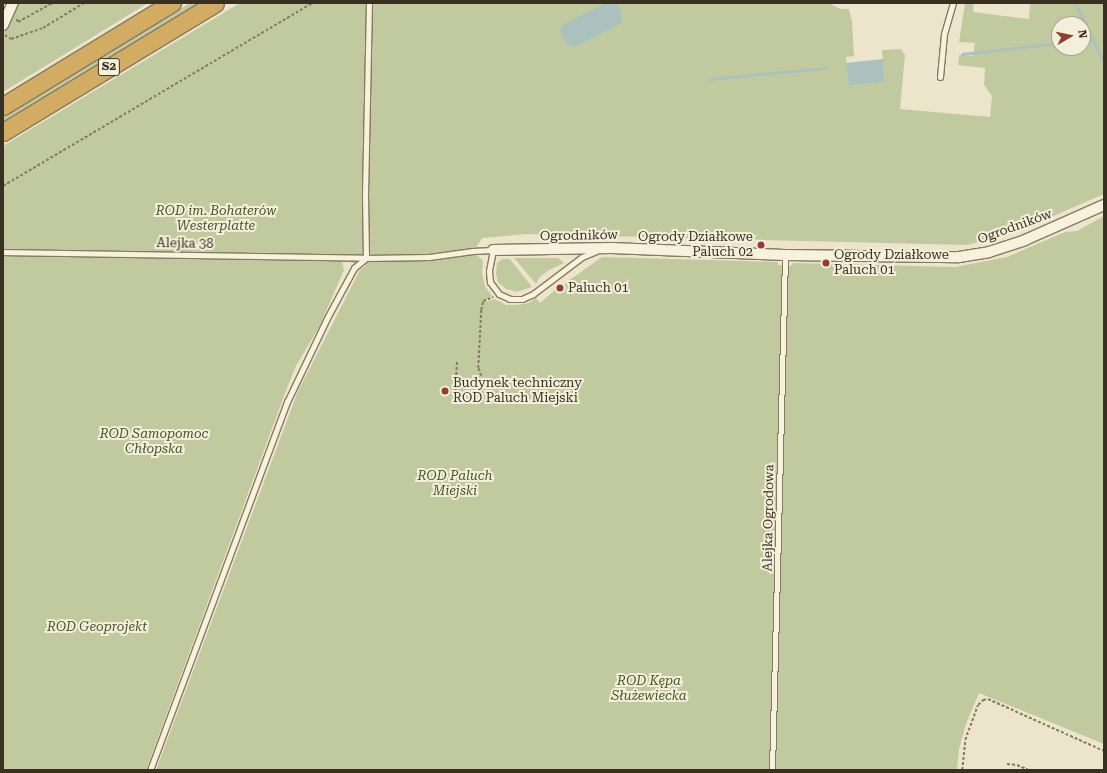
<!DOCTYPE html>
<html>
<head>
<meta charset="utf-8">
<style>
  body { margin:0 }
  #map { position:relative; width:1107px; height:773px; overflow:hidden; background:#ece5cb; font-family:"Roboto Serif",serif }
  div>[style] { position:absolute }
  .green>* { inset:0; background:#c1ca9f }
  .water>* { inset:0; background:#abc1bd }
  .stream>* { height:3px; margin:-1.5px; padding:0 1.5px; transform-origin:1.5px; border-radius:1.5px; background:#abc1bd }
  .path>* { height:1.5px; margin-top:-0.75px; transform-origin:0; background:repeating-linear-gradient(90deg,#887960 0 3px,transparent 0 5px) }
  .roads { filter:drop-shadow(1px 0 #887960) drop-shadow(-1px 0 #887960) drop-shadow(0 1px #887960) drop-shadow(0 -1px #887960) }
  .service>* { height:5px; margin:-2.5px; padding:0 2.5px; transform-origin:2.5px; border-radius:2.5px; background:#f7f2de }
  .minor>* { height:10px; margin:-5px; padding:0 5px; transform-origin:5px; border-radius:5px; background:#f7f2de }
  .motorway>* { height:17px; margin:-8.5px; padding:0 8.5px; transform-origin:8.5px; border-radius:8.5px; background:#d3ac64 }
  .dots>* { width:11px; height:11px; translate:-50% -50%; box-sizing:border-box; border:2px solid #f4efda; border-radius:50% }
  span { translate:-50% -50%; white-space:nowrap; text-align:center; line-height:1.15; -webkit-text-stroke:4px #f4efda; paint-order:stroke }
  .shield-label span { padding:1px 3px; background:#f4efda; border:1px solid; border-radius:3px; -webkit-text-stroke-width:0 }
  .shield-label { font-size:12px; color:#3a3022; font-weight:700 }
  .park-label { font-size:13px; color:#47552b; font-style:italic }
  .street-label { font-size:13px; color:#3a3022 }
  .poi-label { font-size:13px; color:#3a3022 }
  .right { translate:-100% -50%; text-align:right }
  .left { translate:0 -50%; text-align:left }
  .frame { position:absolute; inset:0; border:4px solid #3a3022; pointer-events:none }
  .north { position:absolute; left:1051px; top:16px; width:40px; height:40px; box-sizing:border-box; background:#f4efda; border:1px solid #aaa390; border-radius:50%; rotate:81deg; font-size:11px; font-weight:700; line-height:16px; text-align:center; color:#3a3022 }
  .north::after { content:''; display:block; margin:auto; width:14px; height:18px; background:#933c34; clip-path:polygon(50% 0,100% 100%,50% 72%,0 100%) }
</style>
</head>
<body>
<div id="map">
  <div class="green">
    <div style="clip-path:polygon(18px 3px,148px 3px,3px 92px,4px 32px)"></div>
    <div style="clip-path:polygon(190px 3px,199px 3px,3px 121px,3px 116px)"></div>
    <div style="clip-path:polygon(evenodd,240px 3px,832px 3px,832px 5px,841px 9px,849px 9px,852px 22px,854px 56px,846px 57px,849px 86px,885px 82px,882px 50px,901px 49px,905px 55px,900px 109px,990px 117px,992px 96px,984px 85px,985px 68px,958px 65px,959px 55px,973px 56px,975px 43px,959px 42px,965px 3px,974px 3px,973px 12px,1029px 19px,1030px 3px,1104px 3px,1104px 194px,1019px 231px,967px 245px,526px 234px,482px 238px,477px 246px,477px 255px,483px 261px,482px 273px,485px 286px,492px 296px,486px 299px,487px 301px,495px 299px,506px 305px,516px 305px,529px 303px,536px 298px,540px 303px,555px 290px,558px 294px,566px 288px,564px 284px,602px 257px,778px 262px,778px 265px,781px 265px,790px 266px,793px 263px,955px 267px,1007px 257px,1065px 232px,1077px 231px,1104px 216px,1104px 744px,979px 693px,966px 724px,959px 749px,957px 770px,156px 770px,298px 391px,360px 270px,367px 265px,342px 261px,344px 270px,319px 327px,296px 366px,287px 388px,146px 770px,3px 770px,3px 146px,240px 3px,1059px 24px,1083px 24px,1083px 48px,1059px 48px,1059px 24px)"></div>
    <div style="clip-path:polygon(514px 258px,558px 258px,564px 263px,549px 270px,539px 278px,536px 284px)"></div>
    <div style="clip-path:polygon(502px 259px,510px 259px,532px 287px,517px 292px,506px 289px,498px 282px,496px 275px,497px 263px)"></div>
  </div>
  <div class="water">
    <div style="clip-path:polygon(606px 3px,617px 3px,621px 10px,622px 23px,575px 47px,567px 44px,561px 33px,561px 26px)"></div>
    <div style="clip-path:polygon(883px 59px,885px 82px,849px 86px,846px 63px)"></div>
  </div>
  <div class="stream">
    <div style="left:1075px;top:3px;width:67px;rotate:64.2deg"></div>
    <div style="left:1083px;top:40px;width:9px;rotate:-6deg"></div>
    <div style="left:962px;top:54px;width:98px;rotate:-6.5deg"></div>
    <div style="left:710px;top:79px;width:116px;rotate:-5.5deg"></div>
  </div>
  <div class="path">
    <div style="left:17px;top:19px;width:3px;rotate:72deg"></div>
    <div style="left:18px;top:22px;width:39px;rotate:-29deg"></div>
    <div style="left:5px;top:35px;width:7px;rotate:34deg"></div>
    <div style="left:11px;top:39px;width:34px;rotate:-19deg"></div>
    <div style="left:43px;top:28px;width:48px;rotate:-31.4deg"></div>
    <div style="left:3px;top:186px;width:359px;rotate:-30.6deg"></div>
    <div style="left:481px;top:376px;width:9px;rotate:-111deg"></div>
    <div style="left:478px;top:368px;width:58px;rotate:-87deg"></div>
    <div style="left:481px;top:310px;width:9px;rotate:-77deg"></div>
    <div style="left:483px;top:301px;width:11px;rotate:-22deg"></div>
    <div style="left:455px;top:395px;width:34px;rotate:-87deg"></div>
    <div style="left:1007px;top:764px;width:10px;rotate:6deg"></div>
    <div style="left:1017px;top:765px;width:13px;rotate:23deg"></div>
    <div style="left:962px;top:770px;width:30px;rotate:-84deg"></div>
    <div style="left:965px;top:740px;width:37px;rotate:-70deg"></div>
    <div style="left:978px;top:705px;width:7px;rotate:-45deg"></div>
    <div style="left:983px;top:700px;width:5px;rotate:-11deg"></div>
    <div style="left:988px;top:699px;width:127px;rotate:24.1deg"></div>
  </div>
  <div class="roads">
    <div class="service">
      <div style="left:940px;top:77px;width:43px;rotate:-84.7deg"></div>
      <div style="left:944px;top:34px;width:32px;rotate:-74deg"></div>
      <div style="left:3px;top:252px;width:363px;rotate:0.9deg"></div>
      <div style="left:366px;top:258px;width:64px;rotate:-90.9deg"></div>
      <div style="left:365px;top:194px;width:191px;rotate:-88.8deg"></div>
      <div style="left:150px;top:770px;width:393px;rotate:-69.6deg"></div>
      <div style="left:287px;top:402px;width:93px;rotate:-64.5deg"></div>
      <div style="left:327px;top:318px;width:57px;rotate:-61.6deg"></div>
      <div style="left:354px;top:268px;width:16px;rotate:-40deg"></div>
      <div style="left:366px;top:258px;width:63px;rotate:-0.9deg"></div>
      <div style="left:429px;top:257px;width:44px;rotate:-7.8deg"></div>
      <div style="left:473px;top:251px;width:20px;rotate:-3deg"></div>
      <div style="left:493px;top:250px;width:21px;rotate:101deg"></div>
      <div style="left:489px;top:271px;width:11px;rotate:85deg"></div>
      <div style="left:490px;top:282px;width:15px;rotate:53deg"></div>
      <div style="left:499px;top:294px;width:12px;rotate:24deg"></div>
      <div style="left:510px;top:299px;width:12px"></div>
      <div style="left:522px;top:299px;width:12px;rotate:-24deg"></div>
      <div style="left:533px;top:294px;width:61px;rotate:-37.1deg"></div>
      <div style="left:582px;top:257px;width:15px;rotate:-23deg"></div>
      <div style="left:772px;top:770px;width:515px;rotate:-88.55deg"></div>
    </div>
    <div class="minor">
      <div style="left:3px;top:25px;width:24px;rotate:-66deg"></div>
      <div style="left:493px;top:250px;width:118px;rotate:-1deg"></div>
      <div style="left:611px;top:248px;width:174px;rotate:2.3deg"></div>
      <div style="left:785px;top:255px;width:174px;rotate:0.7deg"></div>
      <div style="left:959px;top:257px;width:30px;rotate:-9deg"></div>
      <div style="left:989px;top:252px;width:38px;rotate:-18deg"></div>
      <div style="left:1025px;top:240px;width:86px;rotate:-23.9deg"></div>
    </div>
    <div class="motorway">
      <div style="left:3px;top:106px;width:198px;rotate:-31.4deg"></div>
      <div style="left:3px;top:132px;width:248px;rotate:-31.3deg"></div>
    </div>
  </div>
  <div class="dots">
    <div style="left:761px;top:245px;background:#933c34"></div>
    <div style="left:826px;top:263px;background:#933c34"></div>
    <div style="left:560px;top:288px;background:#933c34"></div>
    <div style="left:445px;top:391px;background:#933c34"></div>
  </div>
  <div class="shield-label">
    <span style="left:109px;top:67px">S2</span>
  </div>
  <div class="park-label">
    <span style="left:216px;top:219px">ROD im. Bohaterów<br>Westerplatte</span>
    <span style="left:154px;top:442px">ROD Samopomoc<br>Chłopska</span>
    <span style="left:455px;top:484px">ROD Paluch<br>Miejski</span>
    <span style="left:97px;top:627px">ROD Geoprojekt</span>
    <span style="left:649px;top:689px">ROD Kępa<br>Służewiecka</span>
  </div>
  <div class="street-label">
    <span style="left:1015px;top:227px;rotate:-20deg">Ogrodników</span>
    <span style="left:579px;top:236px;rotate:-1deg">Ogrodników</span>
    <span style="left:185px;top:244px;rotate:1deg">Alejka 38</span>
    <span style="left:769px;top:518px;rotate:-89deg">Alejka Ogrodowa</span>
  </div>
  <div class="poi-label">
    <span class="right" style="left:753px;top:245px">Ogrody Działkowe<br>Paluch 02</span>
    <span class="left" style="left:834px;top:263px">Ogrody Działkowe<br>Paluch 01</span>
    <span class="left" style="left:568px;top:288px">Paluch 01</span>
    <span class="left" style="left:453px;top:391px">Budynek techniczny<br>ROD Paluch Miejski</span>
  </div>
  <div class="frame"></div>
  <div class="north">N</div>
</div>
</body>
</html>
